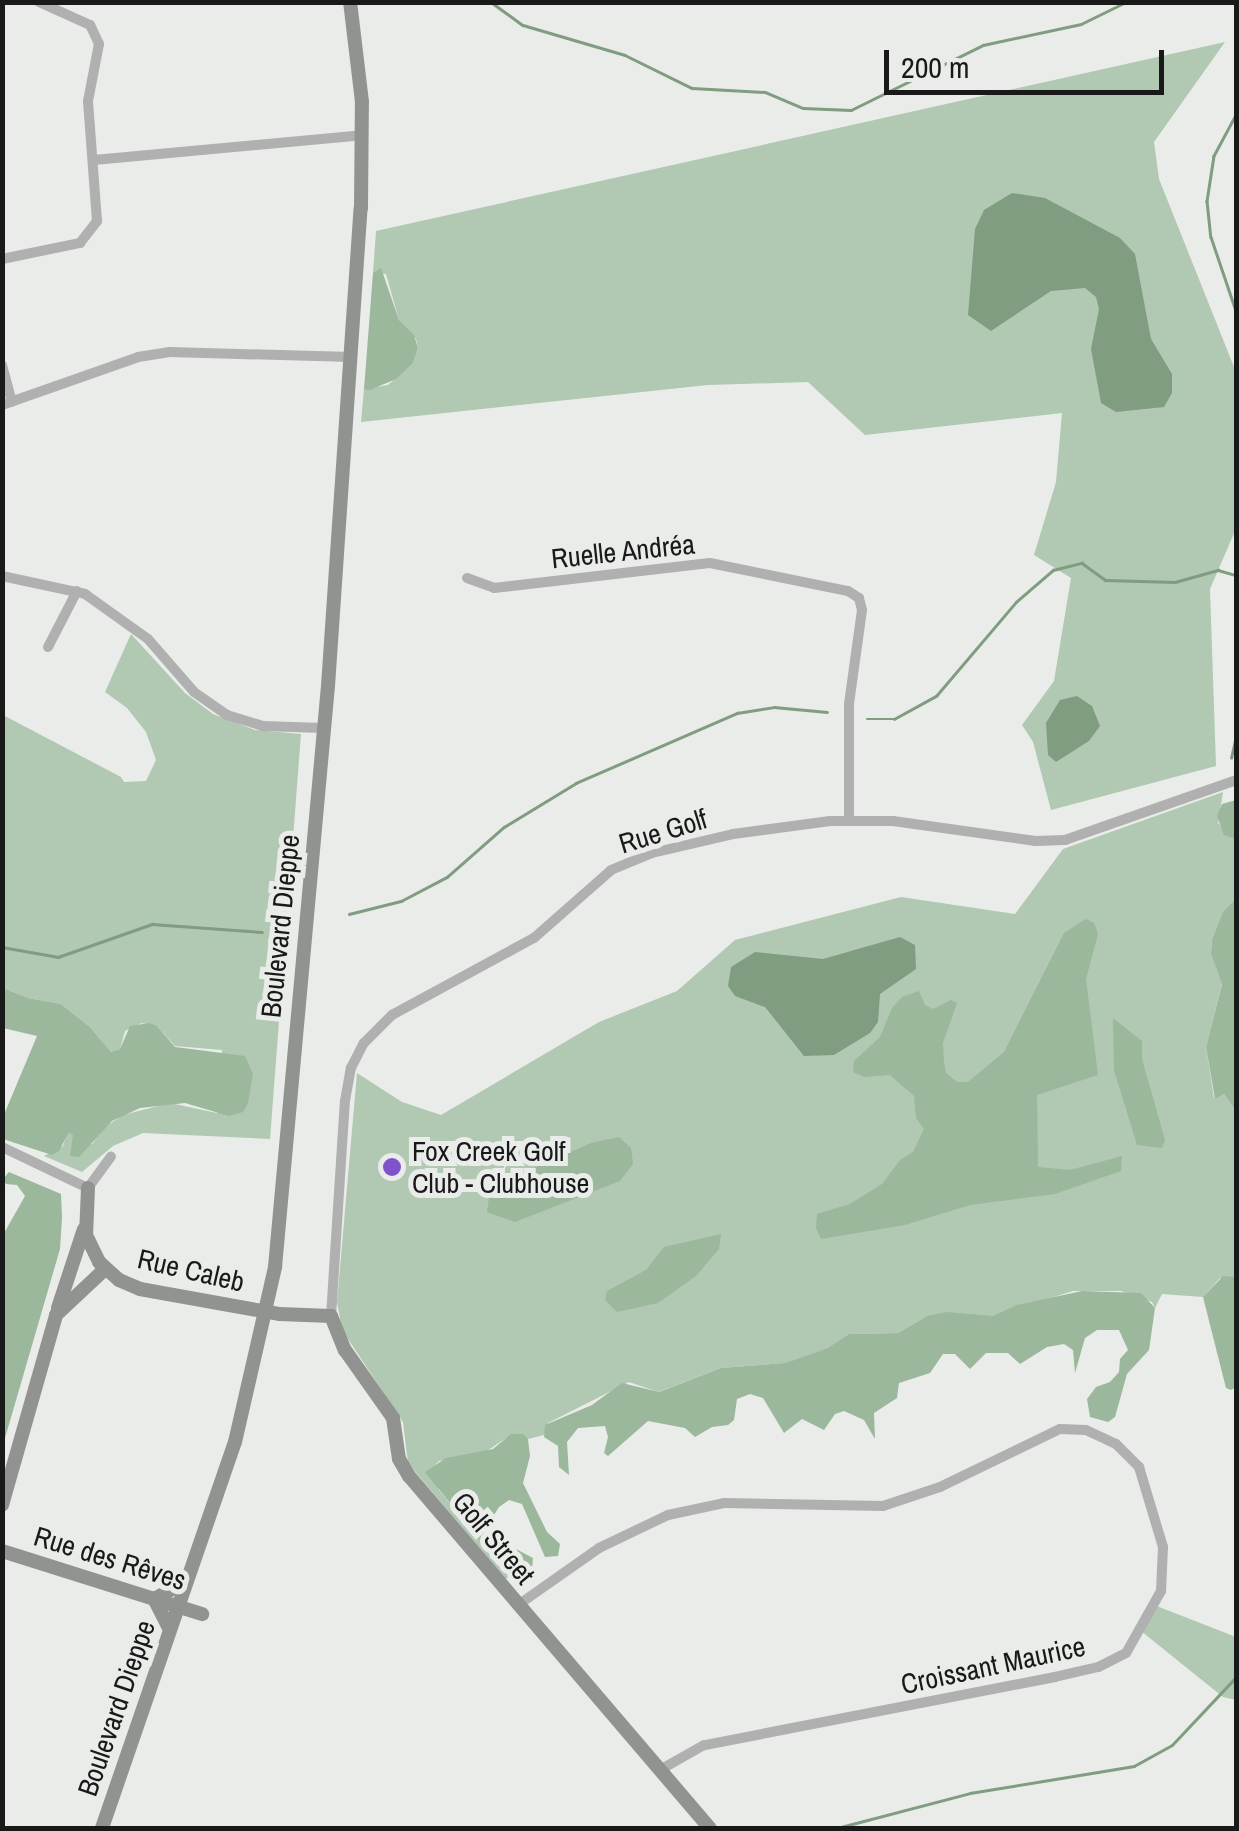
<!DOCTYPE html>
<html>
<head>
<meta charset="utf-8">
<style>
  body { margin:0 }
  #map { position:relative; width:1239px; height:1831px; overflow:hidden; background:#e9ece9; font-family:"Archivo Narrow",sans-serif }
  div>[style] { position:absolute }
  .green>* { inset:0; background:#b1c8b2 }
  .forest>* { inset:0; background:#9bb79c }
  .water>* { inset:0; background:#809c81 }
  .stream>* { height:2.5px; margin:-1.25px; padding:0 1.25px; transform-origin:1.25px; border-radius:1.25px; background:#809c81 }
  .street>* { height:10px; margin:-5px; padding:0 5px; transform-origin:5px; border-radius:5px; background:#afb0af }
  .secondary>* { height:14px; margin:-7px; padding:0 7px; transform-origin:7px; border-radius:7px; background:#919391 }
  .dots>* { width:28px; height:28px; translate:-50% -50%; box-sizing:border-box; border:5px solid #e9ece9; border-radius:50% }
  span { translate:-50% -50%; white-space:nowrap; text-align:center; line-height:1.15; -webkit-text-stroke:10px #e9ece9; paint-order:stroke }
  .street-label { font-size:28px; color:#181918 }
  .poi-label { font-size:28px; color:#181918 }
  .left { translate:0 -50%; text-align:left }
  .frame { position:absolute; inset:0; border:5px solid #181918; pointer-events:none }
  .scale { position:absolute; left:884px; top:50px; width:280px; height:45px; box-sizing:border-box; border:5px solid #181918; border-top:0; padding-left:12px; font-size:30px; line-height:35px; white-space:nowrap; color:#181918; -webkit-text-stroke:8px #e9ece9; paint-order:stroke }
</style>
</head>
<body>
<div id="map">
  <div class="green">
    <div style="clip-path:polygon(1225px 42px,1154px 142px,1159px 179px,1236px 372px,1235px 531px,1210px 589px,1216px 766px,1051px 810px,1033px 742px,1022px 725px,1054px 681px,1071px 578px,1034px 555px,1056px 482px,1062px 413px,865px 435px,808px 382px,708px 385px,361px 422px,364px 389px,388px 385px,413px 363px,418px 348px,416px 339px,399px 320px,386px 274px,373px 273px,376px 231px)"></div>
    <div style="clip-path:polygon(131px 634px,185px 693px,213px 714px,255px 730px,301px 734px,270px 1139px,143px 1133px,113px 1146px,82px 1172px,44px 1156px,63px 1146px,68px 1131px,73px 1134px,73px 1145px,92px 1144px,105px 1127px,123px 1115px,170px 1103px,217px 1113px,222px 1050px,175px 1046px,157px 1026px,142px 1023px,125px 1031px,120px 1049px,111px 1052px,90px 1027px,61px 1004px,28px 998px,3px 988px,3px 715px,121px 777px,124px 782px,146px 781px,156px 760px,146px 732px,127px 708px,105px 692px)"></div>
    <div style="clip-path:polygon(1223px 792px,1218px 823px,1236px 839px,1236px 899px,1223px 911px,1212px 939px,1211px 954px,1222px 983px,1206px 1047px,1214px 1098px,1224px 1094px,1236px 1111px,1236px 1277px,1220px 1278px,1203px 1297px,1162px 1294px,1155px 1308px,1152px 1302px,1121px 1291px,1073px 1291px,993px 1316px,927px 1316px,898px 1333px,849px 1334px,829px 1348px,785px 1363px,721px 1368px,658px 1392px,629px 1382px,548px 1423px,544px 1435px,528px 1439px,512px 1434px,484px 1453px,439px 1461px,432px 1468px,439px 1490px,511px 1576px,505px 1579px,408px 1463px,403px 1422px,342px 1330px,337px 1302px,357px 1073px,402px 1102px,441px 1115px,599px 1022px,677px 991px,735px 940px,901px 897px,1015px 914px,1063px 849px)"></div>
    <div style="clip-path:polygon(1154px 1605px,1236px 1637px,1236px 1700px,1223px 1697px,1141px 1631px)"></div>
  </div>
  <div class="forest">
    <div style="clip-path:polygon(381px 268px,399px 320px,414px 335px,418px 348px,413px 363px,396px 379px,370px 390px,364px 389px,373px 273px)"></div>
    <div style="clip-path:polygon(1236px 800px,1236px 839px,1224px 835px,1217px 816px,1222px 804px)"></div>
    <div style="clip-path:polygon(1236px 899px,1236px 1111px,1224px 1094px,1215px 1099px,1206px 1047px,1222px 984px,1211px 954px,1212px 939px,1223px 911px)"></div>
    <div style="clip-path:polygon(1086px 919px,1094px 923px,1098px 934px,1086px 979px,1098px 1075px,1037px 1095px,1038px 1167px,1070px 1170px,1122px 1156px,1121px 1171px,1055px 1194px,970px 1205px,905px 1225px,821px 1239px,816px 1228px,817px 1214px,850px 1204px,882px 1184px,900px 1160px,913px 1152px,924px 1129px,916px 1118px,914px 1096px,890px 1075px,864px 1077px,853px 1072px,854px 1061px,880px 1037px,892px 1008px,902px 997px,919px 991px,925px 1005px,933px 1009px,951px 1000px,957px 1003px,943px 1043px,944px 1063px,946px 1073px,957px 1082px,968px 1082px,1004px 1052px,1064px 933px)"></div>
    <div style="clip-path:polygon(3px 988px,28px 998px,61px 1004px,90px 1027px,111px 1052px,120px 1049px,130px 1026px,149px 1023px,157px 1026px,175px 1047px,245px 1056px,253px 1074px,248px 1103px,243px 1112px,229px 1116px,185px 1103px,140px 1108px,112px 1121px,79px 1157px,70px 1156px,73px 1135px,69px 1132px,59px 1151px,52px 1155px,3px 1139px,3px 1117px,37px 1036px,3px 1028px)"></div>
    <div style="clip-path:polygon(1113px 1018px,1142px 1041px,1142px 1059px,1165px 1140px,1162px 1148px,1137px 1145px,1114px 1070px)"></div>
    <div style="clip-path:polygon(619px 1137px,631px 1148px,633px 1164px,620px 1181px,515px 1222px,487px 1212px,489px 1197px,511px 1178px,591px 1143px)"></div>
    <div style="clip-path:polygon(9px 1172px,61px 1194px,62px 1218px,60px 1249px,3px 1445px,3px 1235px,25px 1196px,17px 1185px,6px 1184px,3px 1179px)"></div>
    <div style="clip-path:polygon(721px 1234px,719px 1249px,696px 1276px,658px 1303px,617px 1312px,605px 1300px,607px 1291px,646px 1270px,664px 1247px)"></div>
    <div style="clip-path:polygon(1223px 1276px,1236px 1277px,1236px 1387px,1231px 1390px,1226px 1388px,1203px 1297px)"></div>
    <div style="clip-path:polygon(1082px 1291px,1141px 1293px,1155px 1308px,1149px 1350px,1127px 1374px,1115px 1417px,1108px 1422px,1090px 1417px,1087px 1399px,1096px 1387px,1110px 1382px,1119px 1372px,1120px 1359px,1128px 1350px,1119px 1330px,1097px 1330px,1085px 1338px,1075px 1373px,1073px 1350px,1064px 1344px,1047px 1347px,1020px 1364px,1008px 1353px,986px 1353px,970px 1369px,955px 1354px,943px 1354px,930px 1373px,899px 1383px,897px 1398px,874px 1413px,875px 1439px,864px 1420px,844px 1411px,835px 1414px,824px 1430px,802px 1419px,784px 1433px,763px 1398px,750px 1394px,737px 1399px,734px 1420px,728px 1425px,712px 1427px,695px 1437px,685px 1428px,648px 1421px,608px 1456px,604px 1453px,608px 1437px,605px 1426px,578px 1428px,567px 1442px,569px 1475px,559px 1467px,558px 1446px,544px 1437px,545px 1425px,592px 1405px,622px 1383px,659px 1392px,721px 1368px,785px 1363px,828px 1348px,849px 1334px,898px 1333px,927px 1316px,946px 1312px,993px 1316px,1017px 1305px)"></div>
    <div style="clip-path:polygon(511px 1434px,523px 1434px,528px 1439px,530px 1456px,523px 1483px,547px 1532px,560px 1544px,558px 1556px,545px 1557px,522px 1504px,509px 1500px,499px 1507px,489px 1523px,499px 1540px,533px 1558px,532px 1570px,519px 1579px,507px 1573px,425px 1472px,446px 1458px,493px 1449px)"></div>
  </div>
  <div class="water">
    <div style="clip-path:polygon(1012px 193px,1045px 198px,1120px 238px,1135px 254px,1151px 339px,1172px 374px,1172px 393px,1164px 407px,1116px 412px,1101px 403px,1091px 349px,1099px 309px,1096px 297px,1085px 288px,1051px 291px,991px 331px,968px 315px,975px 229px,984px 210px)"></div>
    <div style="clip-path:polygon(1077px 696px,1092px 706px,1100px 726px,1089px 741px,1056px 762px,1048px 755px,1046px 723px,1060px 700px)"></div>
    <div style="clip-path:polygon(900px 937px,915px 945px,916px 969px,880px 994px,878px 1022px,870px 1033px,834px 1055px,804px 1056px,765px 1007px,735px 996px,728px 986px,731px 967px,755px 952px,823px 959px)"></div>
  </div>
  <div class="stream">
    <div style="left:491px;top:2px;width:39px;rotate:36deg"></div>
    <div style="left:523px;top:25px;width:106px;rotate:16.4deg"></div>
    <div style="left:625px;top:55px;width:75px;rotate:26.2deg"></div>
    <div style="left:692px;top:88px;width:73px;rotate:3.1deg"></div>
    <div style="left:765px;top:92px;width:41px;rotate:22.8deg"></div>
    <div style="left:803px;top:108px;width:48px;rotate:2.4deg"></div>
    <div style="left:851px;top:110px;width:147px;rotate:-26.2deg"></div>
    <div style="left:983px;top:45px;width:100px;rotate:-12.1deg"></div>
    <div style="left:1081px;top:24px;width:50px;rotate:-26.1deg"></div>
    <div style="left:1236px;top:115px;width:47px;rotate:118.2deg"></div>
    <div style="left:1214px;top:156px;width:46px;rotate:98.8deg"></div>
    <div style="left:1207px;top:201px;width:36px;rotate:84deg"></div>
    <div style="left:1211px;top:237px;width:78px;rotate:71.3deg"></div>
    <div style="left:867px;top:719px;width:27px"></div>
    <div style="left:894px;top:719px;width:48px;rotate:-28.7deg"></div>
    <div style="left:936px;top:696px;width:123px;rotate:-49.6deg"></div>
    <div style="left:1016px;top:602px;width:49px;rotate:-40.9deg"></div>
    <div style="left:1053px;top:570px;width:30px;rotate:-14deg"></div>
    <div style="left:1082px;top:563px;width:29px;rotate:36deg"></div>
    <div style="left:1105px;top:580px;width:70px;rotate:1.6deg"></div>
    <div style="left:1175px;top:582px;width:45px;rotate:-15.6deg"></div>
    <div style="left:1218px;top:570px;width:19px;rotate:16deg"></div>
    <div style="left:1231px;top:758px;width:23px;rotate:-77deg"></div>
    <div style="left:349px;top:914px;width:54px;rotate:-14deg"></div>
    <div style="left:401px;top:901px;width:52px;rotate:-27.6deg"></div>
    <div style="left:447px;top:877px;width:76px;rotate:-41.3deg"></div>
    <div style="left:504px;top:827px;width:84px;rotate:-31.4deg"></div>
    <div style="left:576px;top:783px;width:176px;rotate:-23.5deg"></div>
    <div style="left:737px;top:713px;width:37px;rotate:-9deg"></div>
    <div style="left:774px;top:707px;width:53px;rotate:5.4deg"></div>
    <div style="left:2px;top:947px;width:57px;rotate:10.1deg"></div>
    <div style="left:58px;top:957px;width:100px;rotate:-19.3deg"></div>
    <div style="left:152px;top:924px;width:110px;rotate:4.2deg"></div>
    <div style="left:1236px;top:1147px;width:90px;rotate:90deg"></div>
    <div style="left:837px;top:1828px;width:138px;rotate:-14.7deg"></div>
    <div style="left:970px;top:1793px;width:166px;rotate:-9.3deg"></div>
    <div style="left:1134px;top:1766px;width:43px;rotate:-28.9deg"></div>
    <div style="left:1172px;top:1745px;width:93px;rotate:-46.7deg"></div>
  </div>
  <div class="street">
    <div style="left:94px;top:160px;width:269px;rotate:-5.3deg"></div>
    <div style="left:2px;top:259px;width:80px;rotate:-11.6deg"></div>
    <div style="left:80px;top:243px;width:28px;rotate:-52deg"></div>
    <div style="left:97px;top:221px;width:120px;rotate:-94.3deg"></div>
    <div style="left:88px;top:101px;width:58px;rotate:-79.1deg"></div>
    <div style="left:99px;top:44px;width:21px;rotate:-115deg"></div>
    <div style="left:90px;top:25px;width:56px;rotate:-155.7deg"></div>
    <div style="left:2px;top:365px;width:38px;rotate:75deg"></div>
    <div style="left:2px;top:405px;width:144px;rotate:-19.4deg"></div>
    <div style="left:138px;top:357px;width:32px;rotate:-9deg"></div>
    <div style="left:170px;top:352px;width:181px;rotate:1.6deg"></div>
    <div style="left:2px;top:576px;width:85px;rotate:12.2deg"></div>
    <div style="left:85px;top:594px;width:77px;rotate:35.5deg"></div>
    <div style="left:148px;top:639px;width:70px;rotate:49deg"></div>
    <div style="left:194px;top:692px;width:40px;rotate:34.9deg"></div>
    <div style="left:227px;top:715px;width:37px;rotate:17deg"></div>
    <div style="left:262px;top:726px;width:61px;rotate:1.9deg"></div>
    <div style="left:467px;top:578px;width:29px;rotate:20deg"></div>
    <div style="left:494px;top:588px;width:217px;rotate:-6.6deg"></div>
    <div style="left:710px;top:563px;width:141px;rotate:11.5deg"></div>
    <div style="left:848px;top:591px;width:13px;rotate:32deg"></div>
    <div style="left:859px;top:598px;width:12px;rotate:76deg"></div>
    <div style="left:862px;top:610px;width:95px;rotate:97.9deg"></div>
    <div style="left:849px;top:704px;width:117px;rotate:90deg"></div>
    <div style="left:48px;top:647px;width:63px;rotate:-62.6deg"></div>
    <div style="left:2px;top:1147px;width:95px;rotate:25.5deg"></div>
    <div style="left:88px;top:1188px;width:39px;rotate:-54deg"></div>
    <div style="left:331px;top:1316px;width:215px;rotate:-86.3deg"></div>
    <div style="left:345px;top:1101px;width:34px;rotate:-80deg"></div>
    <div style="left:351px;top:1068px;width:28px;rotate:-63deg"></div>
    <div style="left:364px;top:1043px;width:40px;rotate:-45deg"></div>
    <div style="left:392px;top:1015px;width:162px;rotate:-28.5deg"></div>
    <div style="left:534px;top:938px;width:103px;rotate:-41.4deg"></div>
    <div style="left:611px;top:870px;width:44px;rotate:-22.5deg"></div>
    <div style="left:652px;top:853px;width:83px;rotate:-13.2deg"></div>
    <div style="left:733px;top:834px;width:98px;rotate:-7.6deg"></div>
    <div style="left:830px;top:821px;width:63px"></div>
    <div style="left:893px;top:821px;width:144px;rotate:8deg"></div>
    <div style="left:1036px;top:841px;width:29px;rotate:-2deg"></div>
    <div style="left:1065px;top:840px;width:181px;rotate:-19.3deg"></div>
    <div style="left:518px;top:1605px;width:99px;rotate:-35.1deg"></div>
    <div style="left:599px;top:1548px;width:76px;rotate:-25.6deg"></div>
    <div style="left:668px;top:1515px;width:57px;rotate:-12.1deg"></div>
    <div style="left:724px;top:1503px;width:159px;rotate:1.1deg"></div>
    <div style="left:883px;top:1506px;width:60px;rotate:-18.4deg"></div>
    <div style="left:940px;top:1487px;width:133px;rotate:-25.8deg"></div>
    <div style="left:1060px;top:1429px;width:26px;rotate:2deg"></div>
    <div style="left:1086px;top:1430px;width:33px;rotate:25deg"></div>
    <div style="left:1116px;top:1444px;width:33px;rotate:45deg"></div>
    <div style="left:1139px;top:1467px;width:84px;rotate:73.3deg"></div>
    <div style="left:1163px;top:1547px;width:44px;rotate:92.6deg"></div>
    <div style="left:1161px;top:1591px;width:71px;rotate:119.4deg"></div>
    <div style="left:1126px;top:1653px;width:31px;rotate:153deg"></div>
    <div style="left:1098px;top:1667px;width:44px;rotate:166.9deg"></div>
    <div style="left:1055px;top:1677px;width:358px;rotate:169deg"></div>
    <div style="left:704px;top:1745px;width:51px;rotate:150.4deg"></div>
  </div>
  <div class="secondary">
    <div style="left:88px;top:1188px;width:47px;rotate:92.4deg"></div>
    <div style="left:86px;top:1235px;width:30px;rotate:64deg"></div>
    <div style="left:99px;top:1262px;width:27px;rotate:42deg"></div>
    <div style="left:119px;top:1280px;width:23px;rotate:23deg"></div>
    <div style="left:140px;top:1289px;width:141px;rotate:10.2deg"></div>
    <div style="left:279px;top:1314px;width:52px;rotate:2.2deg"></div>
    <div style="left:331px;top:1316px;width:37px;rotate:68deg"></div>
    <div style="left:345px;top:1350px;width:83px;rotate:54.8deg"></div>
    <div style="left:393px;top:1418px;width:41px;rotate:81.7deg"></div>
    <div style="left:399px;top:1459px;width:20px;rotate:60deg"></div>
    <div style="left:409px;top:1476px;width:463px;rotate:49.5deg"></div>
    <div style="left:58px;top:1308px;width:83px;rotate:-71.8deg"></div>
    <div style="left:2px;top:1505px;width:198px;rotate:-74.1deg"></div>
    <div style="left:56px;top:1315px;width:67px;rotate:-43.2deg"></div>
    <div style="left:2px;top:1551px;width:210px;rotate:17.5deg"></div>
    <div style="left:169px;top:1628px;width:33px;rotate:-117deg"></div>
    <div style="left:154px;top:1599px;width:35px;rotate:-29deg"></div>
    <div style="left:102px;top:1828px;width:408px;rotate:-71deg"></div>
    <div style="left:235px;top:1442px;width:180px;rotate:-77.1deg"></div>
    <div style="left:275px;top:1267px;width:583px;rotate:-84.79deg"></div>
    <div style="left:328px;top:686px;width:479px;rotate:-86.1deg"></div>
    <div style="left:361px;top:208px;width:106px;rotate:-89.5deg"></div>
    <div style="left:362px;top:102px;width:101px;rotate:-96.8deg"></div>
  </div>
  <div class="dots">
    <div style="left:392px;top:1167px;background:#7e54cd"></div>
  </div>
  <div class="street-label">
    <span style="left:623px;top:551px;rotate:-6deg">Ruelle Andréa</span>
    <span style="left:663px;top:831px;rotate:-17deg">Rue Golf</span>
    <span style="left:280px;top:926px;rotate:-84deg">Boulevard Dieppe</span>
    <span style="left:191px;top:1270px;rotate:13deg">Rue Caleb</span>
    <span style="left:494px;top:1538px;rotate:50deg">Golf Street</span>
    <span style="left:110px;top:1558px;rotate:17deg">Rue des Rêves</span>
    <span style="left:993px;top:1665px;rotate:-12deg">Croissant Maurice</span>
    <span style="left:116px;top:1708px;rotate:-71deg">Boulevard Dieppe</span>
  </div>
  <div class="poi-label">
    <span class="left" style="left:412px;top:1167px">Fox Creek Golf<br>Club - Clubhouse</span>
  </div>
  <div class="frame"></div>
  <div class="scale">200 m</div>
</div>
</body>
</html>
